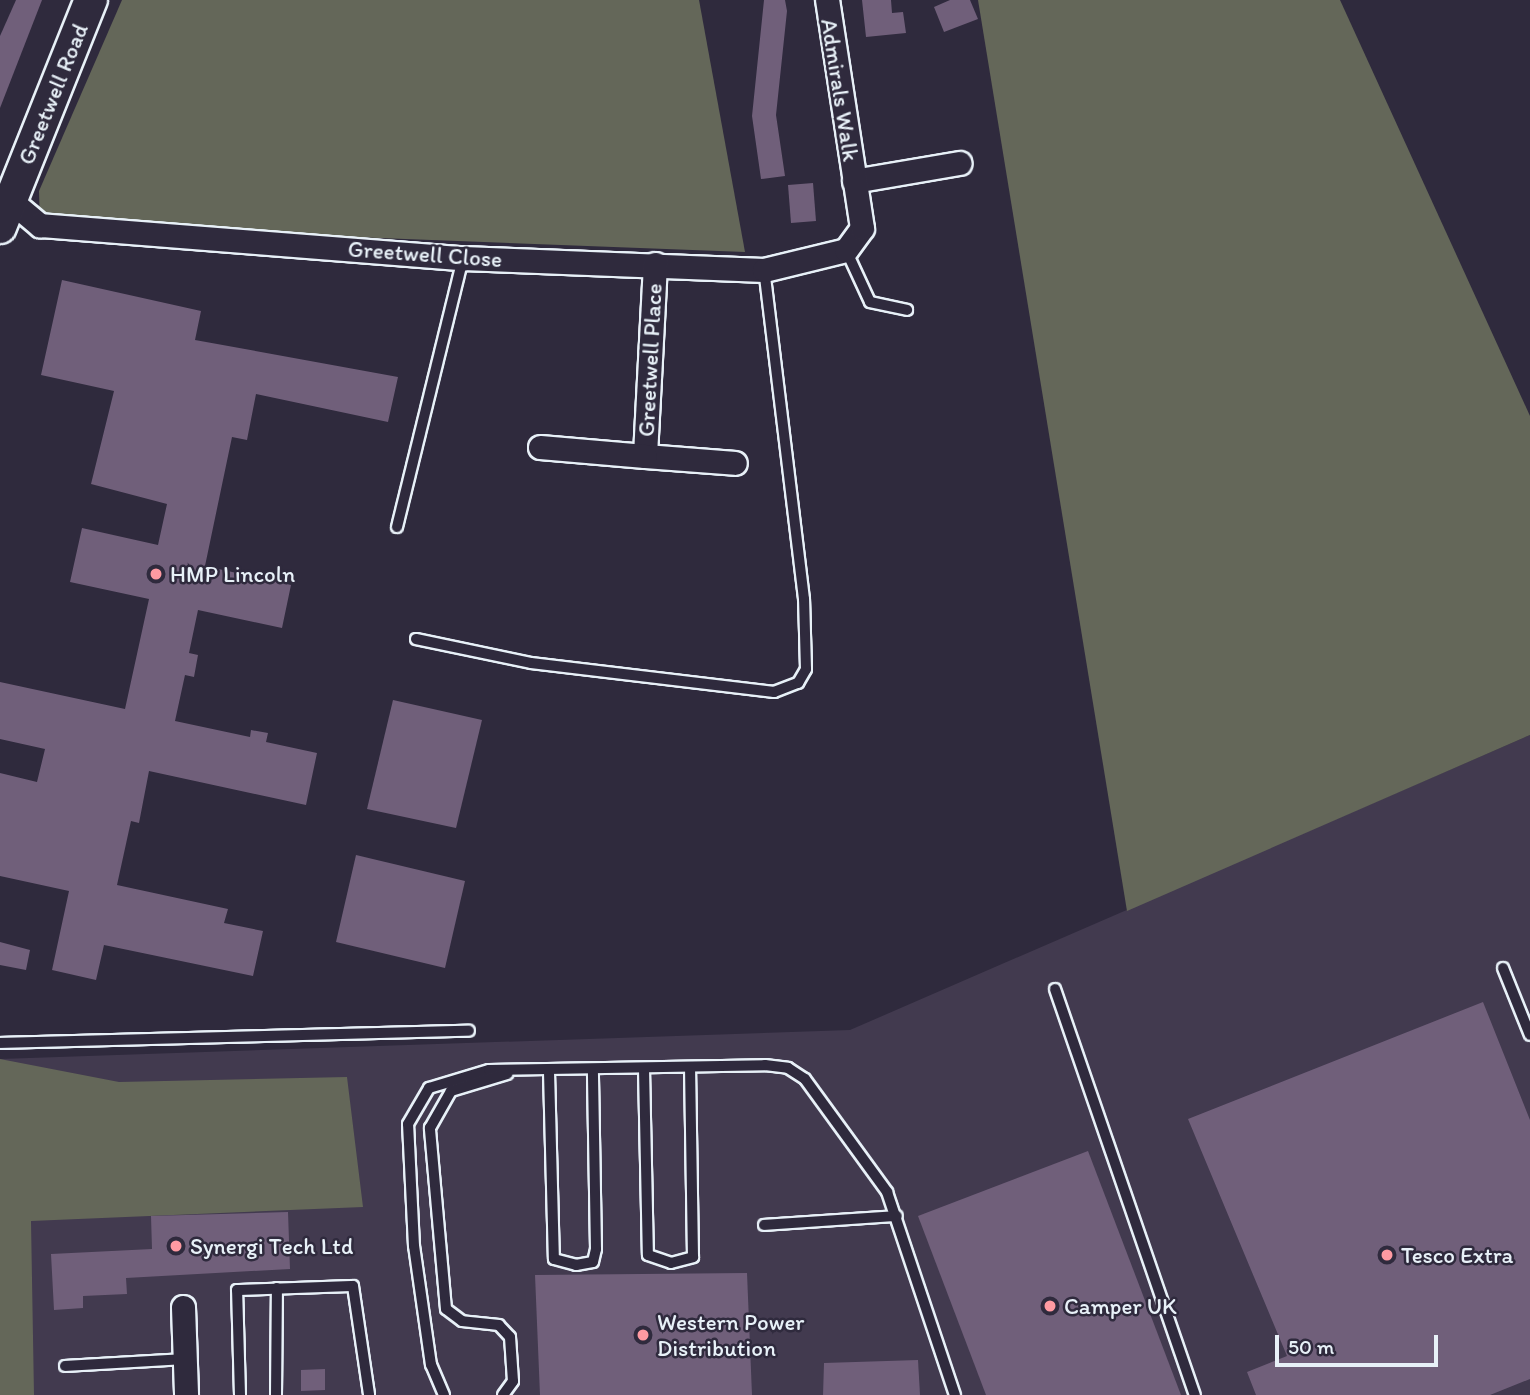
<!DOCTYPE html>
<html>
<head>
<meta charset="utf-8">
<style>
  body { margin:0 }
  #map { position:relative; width:1530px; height:1395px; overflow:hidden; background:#2f2a3d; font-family:Itim,sans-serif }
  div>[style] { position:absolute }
  .built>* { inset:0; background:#423a4f }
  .green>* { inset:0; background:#646759 }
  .building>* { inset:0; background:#705f7a }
  .roads { filter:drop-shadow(2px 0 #e8f1f8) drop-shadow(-2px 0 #e8f1f8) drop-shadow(0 2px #e8f1f8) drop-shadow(0 -2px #e8f1f8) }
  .lane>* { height:10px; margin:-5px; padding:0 5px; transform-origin:5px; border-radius:5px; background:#2f2a3d }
  .street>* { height:23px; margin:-11.5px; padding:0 11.5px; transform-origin:11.5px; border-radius:11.5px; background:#2f2a3d }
  .secondary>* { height:32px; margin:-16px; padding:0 16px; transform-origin:16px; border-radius:16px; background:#2f2a3d }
  .dots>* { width:19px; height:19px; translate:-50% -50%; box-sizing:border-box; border:4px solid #2f2a3d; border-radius:50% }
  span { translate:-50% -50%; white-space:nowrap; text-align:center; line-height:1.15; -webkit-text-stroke:5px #2f2a3d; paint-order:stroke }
  .street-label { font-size:23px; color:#e8f1f8 }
  .poi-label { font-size:23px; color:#e8f1f8 }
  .left { translate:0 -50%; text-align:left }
  .scale { position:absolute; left:1275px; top:1335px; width:163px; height:32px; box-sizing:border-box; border:4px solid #e8f1f8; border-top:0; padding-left:9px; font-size:21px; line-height:24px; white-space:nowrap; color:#e8f1f8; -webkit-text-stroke:5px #2f2a3d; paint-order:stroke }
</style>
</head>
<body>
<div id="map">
  <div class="built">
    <div style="clip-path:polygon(1530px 735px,1530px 1395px,0 1395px,0 1059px,850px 1030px)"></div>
  </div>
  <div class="green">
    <div style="clip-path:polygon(122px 0,699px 0,745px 252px,40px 225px,39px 191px)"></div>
    <div style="clip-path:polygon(978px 0,1340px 0,1530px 416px,1530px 735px,1127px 911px)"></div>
    <div style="clip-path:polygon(0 1059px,119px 1082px,347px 1077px,363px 1207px,31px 1221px,34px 1395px,0 1395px)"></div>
  </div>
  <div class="building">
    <div style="clip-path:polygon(16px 0,42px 0,0 108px,0 36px)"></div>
    <div style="clip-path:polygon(764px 0,785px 0,787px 11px,776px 115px,785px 176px,761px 179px,752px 116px)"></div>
    <div style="clip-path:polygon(862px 0,891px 0,892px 13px,903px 12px,906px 33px,866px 37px)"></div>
    <div style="clip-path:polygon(950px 0,970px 0,978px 19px,944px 32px,934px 7px)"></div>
    <div style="clip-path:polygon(813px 183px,816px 221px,791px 223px,788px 185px)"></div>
    <div style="clip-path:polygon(62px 280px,201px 311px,195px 340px,398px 377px,388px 422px,256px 394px,247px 440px,232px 437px,205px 566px,291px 585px,282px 628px,198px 610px,189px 653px,198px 655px,194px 677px,185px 675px,175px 721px,250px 737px,251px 730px,268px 733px,266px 742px,317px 753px,306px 805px,149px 771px,139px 823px,131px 821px,117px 885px,228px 909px,224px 923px,263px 931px,253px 976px,104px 945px,96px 980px,52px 970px,69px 891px,0 876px,0 773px,37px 782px,45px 749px,0 739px,0 682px,125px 709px,149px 599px,70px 582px,82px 528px,158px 545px,167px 504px,91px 484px,114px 391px,41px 375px)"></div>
    <div style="clip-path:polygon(393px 700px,482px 720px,456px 828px,367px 809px)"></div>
    <div style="clip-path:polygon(356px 855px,465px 881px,445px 968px,336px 942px)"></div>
    <div style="clip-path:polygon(0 942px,30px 950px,26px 970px,0 965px)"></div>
    <div style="clip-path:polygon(1483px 1002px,1530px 1120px,1530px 1379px,1490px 1395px,1256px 1395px,1247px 1372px,1287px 1356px,1188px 1119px)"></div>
    <div style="clip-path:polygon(1088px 1151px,1181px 1395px,986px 1395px,918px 1216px)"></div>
    <div style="clip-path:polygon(288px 1212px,290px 1269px,126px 1278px,127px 1294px,83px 1296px,83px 1308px,54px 1310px,51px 1254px,152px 1249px,151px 1216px)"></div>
    <div style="clip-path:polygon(747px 1273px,752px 1395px,540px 1395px,535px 1275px)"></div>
    <div style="clip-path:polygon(918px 1360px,920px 1395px,823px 1395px,824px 1363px)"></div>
    <div style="clip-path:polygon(325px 1369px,325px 1390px,301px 1391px,301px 1370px)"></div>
  </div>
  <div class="roads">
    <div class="lane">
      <div style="left:846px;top:250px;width:57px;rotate:65.2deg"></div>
      <div style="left:870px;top:302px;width:38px;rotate:12deg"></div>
      <div style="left:397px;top:527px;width:277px;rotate:-76.2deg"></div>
      <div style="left:416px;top:639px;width:117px;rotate:11.8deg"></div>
      <div style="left:531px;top:663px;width:245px;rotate:6.8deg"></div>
      <div style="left:774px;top:692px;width:26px;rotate:-21deg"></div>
      <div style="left:798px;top:683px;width:16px;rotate:-60deg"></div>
      <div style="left:806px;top:669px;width:70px;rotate:-91.6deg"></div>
      <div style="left:804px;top:599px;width:331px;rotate:-96.9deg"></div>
      <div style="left:1503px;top:968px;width:72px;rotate:68.1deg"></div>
      <div style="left:1055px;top:989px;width:429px;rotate:71deg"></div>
      <div style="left:0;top:1043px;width:469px;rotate:-1.5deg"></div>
      <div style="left:644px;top:1069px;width:186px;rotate:88.8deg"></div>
      <div style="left:648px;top:1255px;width:24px;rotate:19deg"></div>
      <div style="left:671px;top:1263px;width:23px;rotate:-15deg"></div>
      <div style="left:693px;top:1257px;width:189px;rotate:-90.9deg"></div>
      <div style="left:549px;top:1072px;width:187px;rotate:88.5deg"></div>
      <div style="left:554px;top:1259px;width:23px;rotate:15deg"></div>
      <div style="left:576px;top:1265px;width:17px;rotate:-10deg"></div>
      <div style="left:593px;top:1262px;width:13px;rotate:-77deg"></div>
      <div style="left:596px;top:1249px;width:178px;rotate:-91deg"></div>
      <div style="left:764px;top:1225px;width:133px;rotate:-3.9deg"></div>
      <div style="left:65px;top:1366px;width:120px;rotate:-3.3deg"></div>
      <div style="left:240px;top:1395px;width:105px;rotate:-91.6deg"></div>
      <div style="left:237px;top:1290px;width:116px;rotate:-2deg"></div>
      <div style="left:353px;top:1286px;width:110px;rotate:81.6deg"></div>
      <div style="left:276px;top:1395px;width:107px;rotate:-89.5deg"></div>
      <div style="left:444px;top:1395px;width:33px;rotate:-113deg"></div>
      <div style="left:431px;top:1365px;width:120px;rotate:-98.1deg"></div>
      <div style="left:414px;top:1246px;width:122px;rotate:-92.8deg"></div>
      <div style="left:408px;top:1124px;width:42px;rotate:-59.7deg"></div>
      <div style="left:429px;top:1088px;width:63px;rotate:-16.7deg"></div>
      <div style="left:489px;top:1070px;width:276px;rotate:-1deg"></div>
      <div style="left:765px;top:1065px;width:23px;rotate:7deg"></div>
      <div style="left:788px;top:1068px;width:20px;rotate:33deg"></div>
      <div style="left:805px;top:1079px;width:140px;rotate:54deg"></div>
      <div style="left:887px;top:1192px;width:214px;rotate:71.5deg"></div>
      <div style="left:503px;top:1395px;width:17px;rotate:-54deg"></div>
      <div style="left:513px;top:1381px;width:44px;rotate:-93.9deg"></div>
      <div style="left:510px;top:1337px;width:16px;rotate:-133deg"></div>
      <div style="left:499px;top:1325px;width:37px;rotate:-174deg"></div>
      <div style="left:462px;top:1321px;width:20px;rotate:-143deg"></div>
      <div style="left:446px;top:1309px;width:182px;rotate:-95.1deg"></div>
      <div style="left:430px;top:1128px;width:43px;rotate:-60.4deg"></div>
      <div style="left:451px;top:1091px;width:59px;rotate:-16.9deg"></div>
    </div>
    <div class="street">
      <div style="left:854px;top:181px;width:107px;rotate:-9.7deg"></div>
      <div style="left:11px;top:201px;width:38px;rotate:40deg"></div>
      <div style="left:40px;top:225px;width:424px;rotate:4.5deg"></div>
      <div style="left:463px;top:258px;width:301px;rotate:2.3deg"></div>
      <div style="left:764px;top:270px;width:84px;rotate:-13.7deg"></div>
      <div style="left:846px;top:250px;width:27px;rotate:-54deg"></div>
      <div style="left:862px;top:228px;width:231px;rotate:-98.7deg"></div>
      <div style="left:655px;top:264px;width:192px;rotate:93deg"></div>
      <div style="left:645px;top:456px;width:90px;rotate:4.4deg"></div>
      <div style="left:540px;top:447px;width:105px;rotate:4.9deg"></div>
      <div style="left:183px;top:1307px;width:88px;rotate:88deg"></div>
    </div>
    <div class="secondary">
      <div style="left:0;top:227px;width:245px;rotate:-68.2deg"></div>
    </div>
  </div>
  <div class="dots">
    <div style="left:156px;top:574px;background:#ff9aa2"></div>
    <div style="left:176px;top:1246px;background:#ff9aa2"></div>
    <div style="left:1387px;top:1255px;background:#ff9aa2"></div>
    <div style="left:1050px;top:1306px;background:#ff9aa2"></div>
    <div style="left:643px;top:1335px;background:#ff9aa2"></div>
  </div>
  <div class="street-label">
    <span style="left:840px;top:90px;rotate:81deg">Admirals Walk</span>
    <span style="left:53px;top:94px;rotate:-68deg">Greetwell Road</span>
    <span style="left:425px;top:254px;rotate:4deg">Greetwell Close</span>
    <span style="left:650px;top:360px;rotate:-87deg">Greetwell Place</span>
  </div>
  <div class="poi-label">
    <span class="left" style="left:170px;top:574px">HMP Lincoln</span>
    <span class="left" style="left:190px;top:1246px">Synergi Tech Ltd</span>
    <span class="left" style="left:1401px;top:1255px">Tesco Extra</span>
    <span class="left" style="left:1064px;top:1306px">Camper UK</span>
    <span class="left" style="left:657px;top:1335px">Western Power<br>Distribution</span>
  </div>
  <div class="scale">50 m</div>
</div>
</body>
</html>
